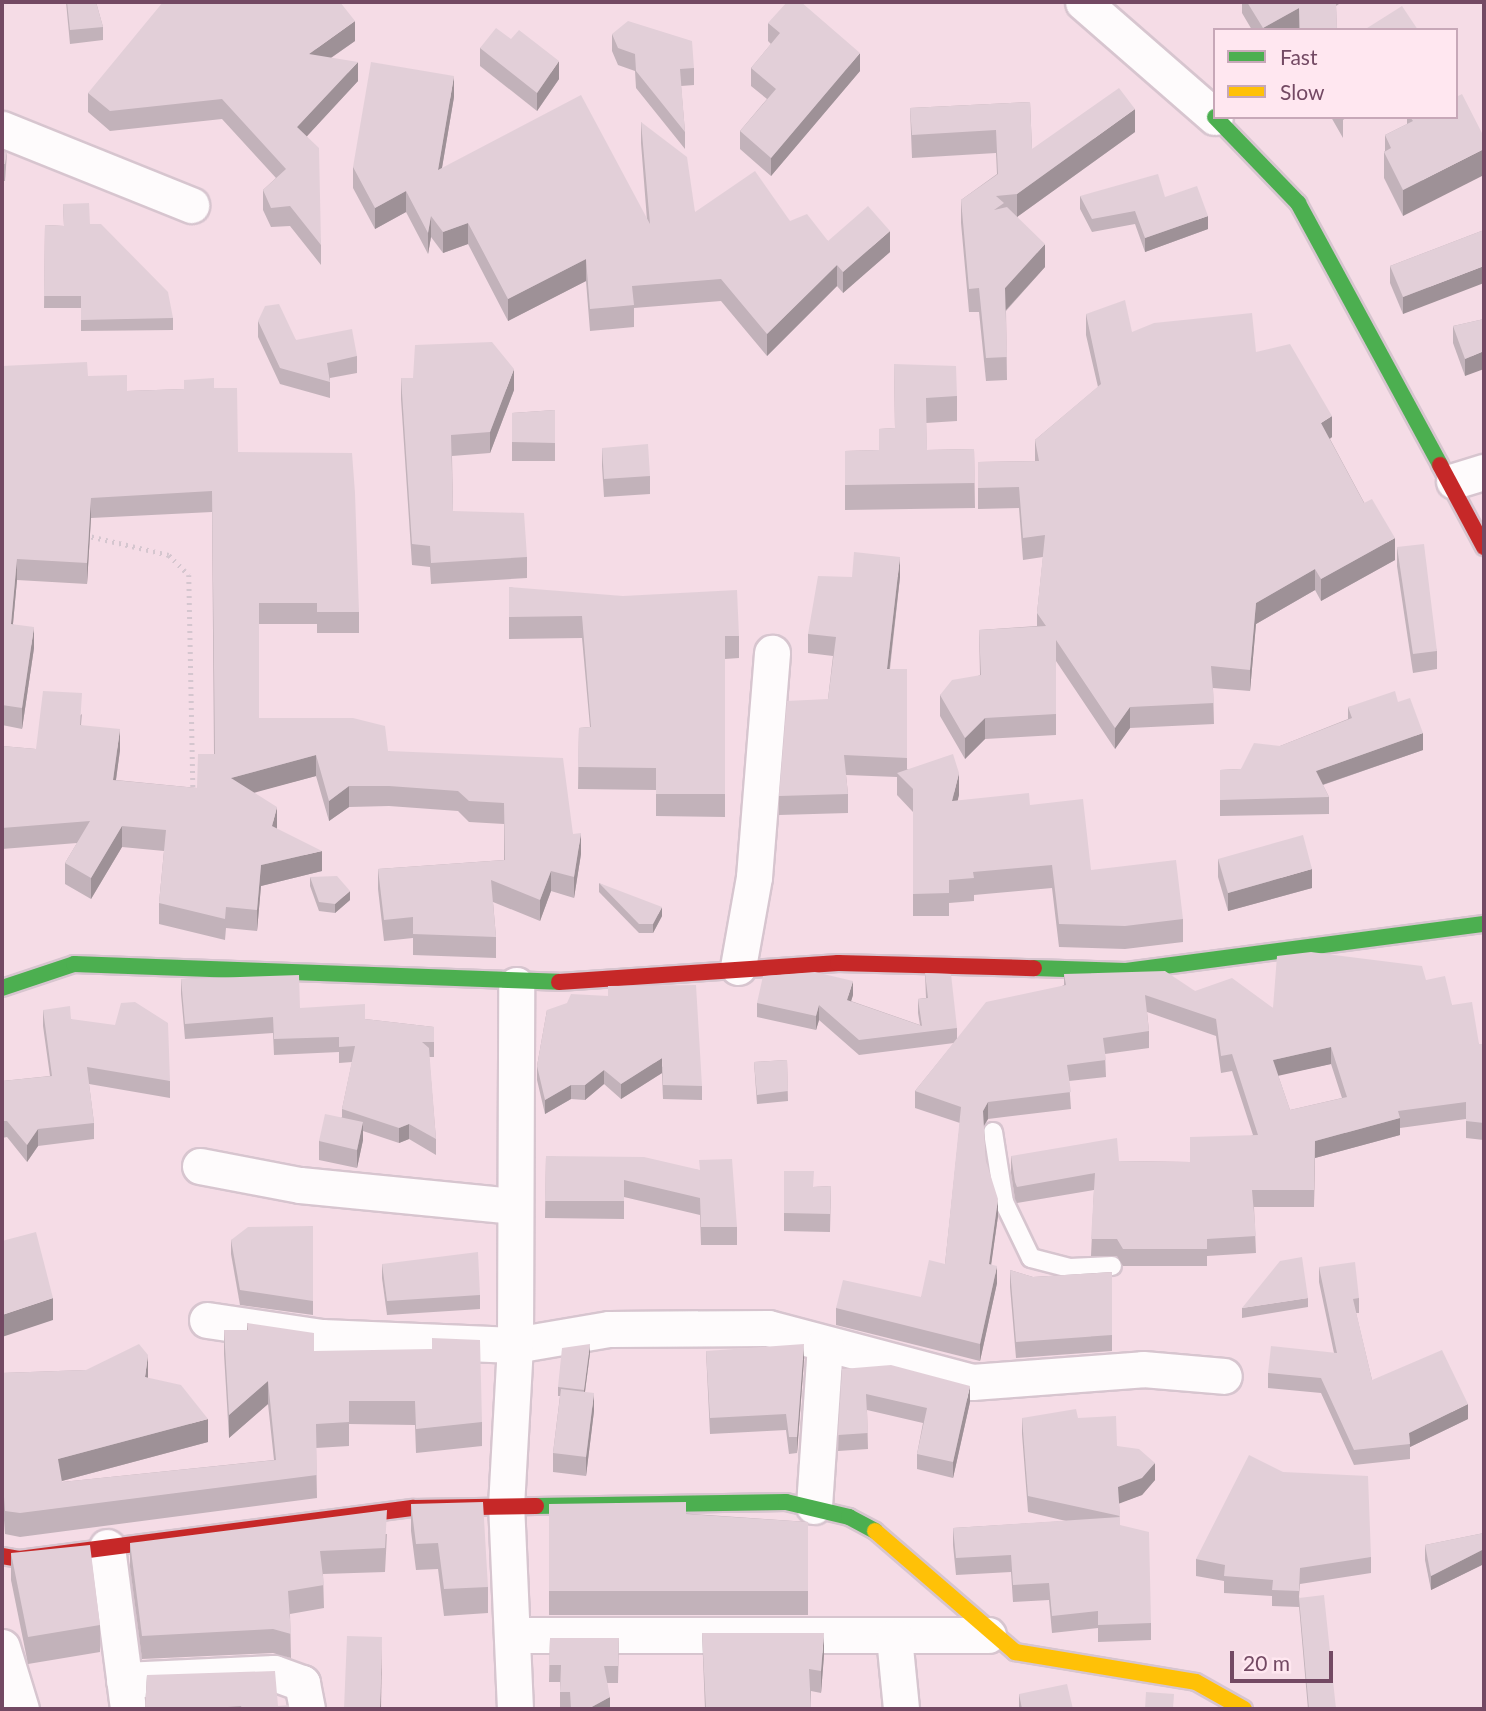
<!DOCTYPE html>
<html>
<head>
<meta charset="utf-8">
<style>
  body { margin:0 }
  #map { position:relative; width:1486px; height:1711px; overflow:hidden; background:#f6e7ec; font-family:Lato,sans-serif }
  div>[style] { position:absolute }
  .residential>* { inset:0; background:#f5dce6 }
  .path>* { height:4.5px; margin-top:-2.25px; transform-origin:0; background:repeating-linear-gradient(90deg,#d5c6cf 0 2px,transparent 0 7px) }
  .roads { filter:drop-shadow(2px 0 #d7c5cf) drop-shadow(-2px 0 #d7c5cf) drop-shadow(0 2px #d7c5cf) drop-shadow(0 -2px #d7c5cf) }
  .lane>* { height:18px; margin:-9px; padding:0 9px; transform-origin:9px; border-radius:9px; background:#fefbfc }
  .street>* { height:35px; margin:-17.5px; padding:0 17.5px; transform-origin:17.5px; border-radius:17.5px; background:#fefbfc }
  .fast>* { height:16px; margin:-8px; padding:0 8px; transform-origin:8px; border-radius:8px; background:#4caf50 }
  .slow>* { height:16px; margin:-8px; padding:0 8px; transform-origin:8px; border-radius:8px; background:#ffc107 }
  .jam>* { height:16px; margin:-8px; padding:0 8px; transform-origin:8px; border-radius:8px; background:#c62828 }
  .wall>* { inset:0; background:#c2b2ba }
  .shaded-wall>* { inset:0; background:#9e9197 }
  .building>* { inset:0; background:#e2cfd8 }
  span { translate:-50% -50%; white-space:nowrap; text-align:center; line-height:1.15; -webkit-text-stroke:5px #ffe7f0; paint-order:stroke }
  .frame { position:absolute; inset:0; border:4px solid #734963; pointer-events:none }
  .legend { position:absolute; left:1213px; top:28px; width:245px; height:91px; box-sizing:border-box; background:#ffe7f0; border:2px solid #c7a8b8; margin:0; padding:9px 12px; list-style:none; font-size:21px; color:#734963 }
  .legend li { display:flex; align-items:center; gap:14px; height:35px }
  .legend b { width:35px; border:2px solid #c7a8b8 }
  .scale { position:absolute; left:1230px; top:1651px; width:103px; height:32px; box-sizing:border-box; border:4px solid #734963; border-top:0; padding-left:9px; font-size:21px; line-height:24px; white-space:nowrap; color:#734963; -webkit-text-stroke:5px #ffe7f0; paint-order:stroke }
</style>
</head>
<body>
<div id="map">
  <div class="residential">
    <div style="clip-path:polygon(evenodd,2px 2px,1484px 2px,1484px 1709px,2px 1709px,2px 2px,1215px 30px,1456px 30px,1456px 117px,1215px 117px,1215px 30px)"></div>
  </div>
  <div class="path">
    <div style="left:85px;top:535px;width:86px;rotate:13.4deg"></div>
    <div style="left:169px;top:555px;width:28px;rotate:45deg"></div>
    <div style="left:189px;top:575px;width:216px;rotate:88.9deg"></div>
  </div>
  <div class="roads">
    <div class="lane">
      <div style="left:993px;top:1132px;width:71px;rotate:81.1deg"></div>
      <div style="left:1004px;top:1202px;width:62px;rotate:64.3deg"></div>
      <div style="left:1031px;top:1258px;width:40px;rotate:14.4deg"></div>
      <div style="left:1070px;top:1268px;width:42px;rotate:-2.7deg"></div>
    </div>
    <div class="street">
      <div style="left:1083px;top:2px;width:175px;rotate:41.1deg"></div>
      <div style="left:2px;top:129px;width:204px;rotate:21.9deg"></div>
      <div style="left:1454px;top:481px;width:31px;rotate:-17deg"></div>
      <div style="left:738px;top:967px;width:91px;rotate:-79.9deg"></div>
      <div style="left:754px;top:877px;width:225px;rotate:-85.4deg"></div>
      <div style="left:200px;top:1166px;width:102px;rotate:10.8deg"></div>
      <div style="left:300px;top:1185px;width:216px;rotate:5.6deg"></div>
      <div style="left:207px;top:1320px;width:116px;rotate:8.4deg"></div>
      <div style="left:322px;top:1337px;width:193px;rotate:2.4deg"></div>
      <div style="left:515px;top:1345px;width:95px;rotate:-9.7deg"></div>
      <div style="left:609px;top:1329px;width:159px;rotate:-0.4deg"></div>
      <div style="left:768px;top:1328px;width:211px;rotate:14.8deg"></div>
      <div style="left:972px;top:1382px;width:171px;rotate:-4.3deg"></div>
      <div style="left:1143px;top:1369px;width:81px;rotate:4.9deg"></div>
      <div style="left:814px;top:1506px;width:162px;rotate:-86.1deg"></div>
      <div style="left:107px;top:1547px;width:163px;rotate:82.6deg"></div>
      <div style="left:513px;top:1635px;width:475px"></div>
      <div style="left:894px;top:1637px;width:72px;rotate:84.4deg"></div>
      <div style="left:2px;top:1647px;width:65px;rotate:73deg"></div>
      <div style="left:124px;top:1680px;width:150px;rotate:-2.7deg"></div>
      <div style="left:274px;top:1673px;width:30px;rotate:20deg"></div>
      <div style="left:302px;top:1683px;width:26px;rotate:79deg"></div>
      <div style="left:515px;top:1709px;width:203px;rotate:-92.5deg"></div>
      <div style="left:506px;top:1506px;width:161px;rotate:-86.8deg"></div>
      <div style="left:515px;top:1345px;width:360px;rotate:-89.8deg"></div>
    </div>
    <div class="fast">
      <div style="left:1215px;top:117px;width:120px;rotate:46deg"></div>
      <div style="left:1298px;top:203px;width:298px;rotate:61.5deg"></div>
      <div style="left:1034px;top:968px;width:92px;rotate:1.9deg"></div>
      <div style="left:1126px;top:971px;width:361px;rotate:-7.5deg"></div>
      <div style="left:2px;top:988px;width:76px;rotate:-18.4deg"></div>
      <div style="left:74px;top:964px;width:485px;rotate:2.1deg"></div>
      <div style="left:536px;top:1506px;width:250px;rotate:-0.9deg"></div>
      <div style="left:786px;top:1502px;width:65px;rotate:13.4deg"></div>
      <div style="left:849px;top:1517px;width:30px;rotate:28deg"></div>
    </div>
    <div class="slow">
      <div style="left:875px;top:1531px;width:185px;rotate:40.8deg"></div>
      <div style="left:1015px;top:1652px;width:183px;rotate:9.4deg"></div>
      <div style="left:1196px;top:1682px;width:55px;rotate:29.4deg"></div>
    </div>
    <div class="jam">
      <div style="left:1440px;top:465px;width:93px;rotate:61.8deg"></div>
      <div style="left:559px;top:982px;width:280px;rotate:-3.9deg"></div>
      <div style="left:838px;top:963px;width:196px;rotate:1.5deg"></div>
      <div style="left:2px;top:1556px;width:17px;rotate:10deg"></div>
      <div style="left:19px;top:1559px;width:398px;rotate:-7.4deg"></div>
      <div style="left:414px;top:1508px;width:122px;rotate:-0.9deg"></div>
    </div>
  </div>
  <div class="wall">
    <div style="clip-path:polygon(66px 2px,96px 2px,103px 27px,103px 40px,70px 44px)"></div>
    <div style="clip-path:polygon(1242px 2px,1342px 2px,1336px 6px,1337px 30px,1299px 30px,1299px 28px,1295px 30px,1252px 30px,1242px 13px)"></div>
    <div style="clip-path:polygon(768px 23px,860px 71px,771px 176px,740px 149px,740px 131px,767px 99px,751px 86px,751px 68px,771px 44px,768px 41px)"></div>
    <div style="clip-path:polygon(612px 34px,694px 68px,694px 85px,681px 86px,685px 132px,685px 149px,636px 88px,635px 71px,618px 65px,612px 51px)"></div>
    <div style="clip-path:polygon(511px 39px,559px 79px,537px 111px,480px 66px,480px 48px)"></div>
    <div style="clip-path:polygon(355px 41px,331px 58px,358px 81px,307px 136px,321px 245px,321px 265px,290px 226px,271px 227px,263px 210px,263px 190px,276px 178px,222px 119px,110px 131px,88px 112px,88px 93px)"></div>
    <div style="clip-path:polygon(454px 97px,442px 168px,647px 220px,641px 143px,641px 122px,695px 212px,790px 221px,828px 241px,890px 252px,843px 293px,837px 286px,767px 356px,721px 301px,634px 308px,634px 327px,590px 331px,586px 281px,508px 321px,468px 244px,443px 253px,431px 237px,428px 254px,406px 212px,375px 229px,353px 188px,353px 167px)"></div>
    <div style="clip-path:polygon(1030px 102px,1032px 149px,1135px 132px,1017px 217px,1045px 267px,1006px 311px,1007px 380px,986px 381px,979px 312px,969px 312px,961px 223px,961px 200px,997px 174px,996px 153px,912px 158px,910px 108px)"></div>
    <div style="clip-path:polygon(1331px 117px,1347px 117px,1343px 120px,1343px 138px)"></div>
    <div style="clip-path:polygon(1407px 117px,1456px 117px,1403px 216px,1384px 178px,1384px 152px,1385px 151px,1385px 135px,1407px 124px)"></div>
    <div style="clip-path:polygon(2px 152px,7px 153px,5px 181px,2px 181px)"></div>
    <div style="clip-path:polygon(1080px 196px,1165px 197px,1208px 229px,1145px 252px,1135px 224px,1092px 232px,1080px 209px)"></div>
    <div style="clip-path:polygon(63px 204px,90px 224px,173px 318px,173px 330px,81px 331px,81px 308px,44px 308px,45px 225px,64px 226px)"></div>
    <div style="clip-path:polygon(1484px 230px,1403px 314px,1390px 283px,1390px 266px)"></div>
    <div style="clip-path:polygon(1086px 314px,1132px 332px,1256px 352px,1332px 437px,1330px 439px,1395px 560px,1321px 601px,1315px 590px,1256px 624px,1250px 691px,1213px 688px,1214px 724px,1130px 728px,1115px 749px,1056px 661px,1056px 735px,985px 739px,965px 759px,940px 716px,940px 695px,980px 675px,979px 630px,1037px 626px,1037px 613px,1043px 557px,1023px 560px,1019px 508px,978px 509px,978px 462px,1035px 461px,1035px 440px,1098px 387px,1086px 335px)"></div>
    <div style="clip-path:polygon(1484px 319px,1465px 376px,1453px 343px,1453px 326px)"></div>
    <div style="clip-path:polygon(258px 321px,296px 340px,357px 356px,357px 373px,330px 378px,330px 398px,280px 384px,258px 337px)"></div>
    <div style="clip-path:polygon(894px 364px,957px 396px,957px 421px,926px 423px,927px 450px,974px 449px,975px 508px,845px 510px,845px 451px,879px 450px,879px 429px,895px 428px)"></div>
    <div style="clip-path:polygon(2px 366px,88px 376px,127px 391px,214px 388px,238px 452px,359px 612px,359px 633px,317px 633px,317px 624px,259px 624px,259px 718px,388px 751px,573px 834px,581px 854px,574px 898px,551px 891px,540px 921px,493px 902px,496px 937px,496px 958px,413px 955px,413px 938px,384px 941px,378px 889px,378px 869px,504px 860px,504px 824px,469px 822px,458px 811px,389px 806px,349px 807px,329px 821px,316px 776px,254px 792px,277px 827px,277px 829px,322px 871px,261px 886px,257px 931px,226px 928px,225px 940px,159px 924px,159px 903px,164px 851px,122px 847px,91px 899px,65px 884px,65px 863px,77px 843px,2px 849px,2px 746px,36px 749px,82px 714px,81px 725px,120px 750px,116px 780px,197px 788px,214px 754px,212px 512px,91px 518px,87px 584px,17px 580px,13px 624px,34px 648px,22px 729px,2px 725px)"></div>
    <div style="clip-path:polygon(401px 378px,514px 390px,490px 453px,452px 456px,453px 511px,527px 557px,527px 578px,431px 584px,430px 567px,412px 565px,401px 399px)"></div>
    <div style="clip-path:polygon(555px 410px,555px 461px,512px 461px,512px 413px)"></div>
    <div style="clip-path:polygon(602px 448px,650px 476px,650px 494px,604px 497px,602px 466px)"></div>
    <div style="clip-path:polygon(1397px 547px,1437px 651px,1437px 669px,1413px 673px,1397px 566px)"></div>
    <div style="clip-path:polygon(852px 577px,900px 577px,890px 669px,907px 669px,907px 769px,959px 795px,957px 801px,1030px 805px,1091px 870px,1183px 919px,1183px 942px,1125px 949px,1059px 947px,1052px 888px,974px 895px,974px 901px,949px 903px,949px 916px,913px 916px,913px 812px,897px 795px,897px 777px,846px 775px,848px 794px,848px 813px,779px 815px,779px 796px,828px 699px,833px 656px,808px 653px,808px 634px)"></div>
    <div style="clip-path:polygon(509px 587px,739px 636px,739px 658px,725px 659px,725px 817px,656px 816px,656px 790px,578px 789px,579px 728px,590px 727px,582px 638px,509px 639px)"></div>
    <div style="clip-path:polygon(1398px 702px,1423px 750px,1323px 785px,1329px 797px,1329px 814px,1220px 816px,1220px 770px,1241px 769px,1280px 746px,1348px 719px,1348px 707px)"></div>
    <div style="clip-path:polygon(1218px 859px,1312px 888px,1228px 911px,1218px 877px)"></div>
    <div style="clip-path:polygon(310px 877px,350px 900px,335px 913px,319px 911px,310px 886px)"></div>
    <div style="clip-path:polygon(599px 883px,662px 916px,653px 933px,639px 933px,599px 892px)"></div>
    <div style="clip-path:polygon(evenodd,925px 973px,957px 1028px,957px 1039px,1064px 985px,1064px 974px,1195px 991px,1273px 1008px,1426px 980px,1452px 1005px,1479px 1044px,1484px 1044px,1484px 1140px,1466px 1138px,1466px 1119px,1400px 1128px,1400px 1135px,1315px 1158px,1314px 1207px,1254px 1207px,1256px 1253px,1207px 1256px,1207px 1266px,1123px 1266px,1117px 1256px,1091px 1256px,1094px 1190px,1017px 1203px,1015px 1199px,1011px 1173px,1011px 1156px,1119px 1161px,1190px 1162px,1253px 1135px,1232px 1071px,1221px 1073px,1216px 1036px,1147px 1012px,1149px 1031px,1149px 1048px,1105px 1054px,1106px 1077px,1069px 1081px,1071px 1109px,988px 1119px,984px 1126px,986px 1161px,998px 1216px,991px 1264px,997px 1283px,980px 1361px,836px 1325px,836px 1308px,921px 1297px,945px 1264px,960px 1123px,915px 1108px,915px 1091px,954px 1043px,859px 1055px,819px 1020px,816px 1030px,757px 1017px,757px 1003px,853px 995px,851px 1001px,920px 1025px,918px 1013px,918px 999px,926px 998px,925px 973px,1331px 1064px,1342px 1098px,1290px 1110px,1278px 1075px,1331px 1064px)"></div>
    <div style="clip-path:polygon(181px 979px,300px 1008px,365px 1019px,434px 1027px,434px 1057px,429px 1057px,436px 1139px,436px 1155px,409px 1139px,399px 1143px,363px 1131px,363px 1140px,357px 1168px,319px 1160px,319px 1141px,342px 1117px,342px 1109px,352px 1062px,339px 1063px,339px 1052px,274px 1055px,273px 1033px,185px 1039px,181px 994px)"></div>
    <div style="clip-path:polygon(43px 1010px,71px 1019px,170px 1081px,170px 1098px,89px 1084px,94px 1123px,94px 1139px,38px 1146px,27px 1162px,7px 1137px,2px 1138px,2px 1081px,50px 1076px,43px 1026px)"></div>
    <div style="clip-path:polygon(547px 1010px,702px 1086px,702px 1100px,663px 1099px,662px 1073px,621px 1099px,604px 1084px,585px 1100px,571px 1099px,545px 1114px,537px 1080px,537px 1066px)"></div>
    <div style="clip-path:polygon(787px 1060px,788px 1101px,757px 1104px,754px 1062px)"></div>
    <div style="clip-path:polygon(546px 1156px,699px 1170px,737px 1227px,737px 1245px,701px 1245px,700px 1215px,624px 1197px,624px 1219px,545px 1218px)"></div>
    <div style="clip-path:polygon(784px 1171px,813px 1187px,831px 1186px,830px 1232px,784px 1231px)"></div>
    <div style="clip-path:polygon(313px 1226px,313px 1315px,240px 1305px,231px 1254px,231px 1240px)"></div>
    <div style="clip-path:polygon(382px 1264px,480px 1295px,480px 1309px,387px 1315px,382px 1278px)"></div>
    <div style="clip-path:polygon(1319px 1267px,1359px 1298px,1359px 1313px,1356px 1313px,1372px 1380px,1468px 1419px,1410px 1447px,1410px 1459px,1354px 1465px,1321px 1393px,1268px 1388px,1268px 1373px,1334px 1353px,1319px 1282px)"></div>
    <div style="clip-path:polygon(1010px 1270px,1033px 1277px,1112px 1272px,1112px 1351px,1016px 1358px,1010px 1287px)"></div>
    <div style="clip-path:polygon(1308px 1298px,1308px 1307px,1242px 1318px,1242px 1308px)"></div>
    <div style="clip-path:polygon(247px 1323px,482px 1422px,482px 1446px,416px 1453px,415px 1425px,349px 1424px,349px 1446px,316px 1448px,317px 1498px,20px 1537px,5px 1534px,2px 1492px,2px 1373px,86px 1370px,148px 1378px,208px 1442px,62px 1481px,62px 1482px,274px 1460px,268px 1404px,229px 1438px,224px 1354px,224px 1330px,247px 1330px)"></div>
    <div style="clip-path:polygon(706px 1351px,804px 1360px,797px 1453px,789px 1454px,786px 1430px,710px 1434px)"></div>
    <div style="clip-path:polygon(590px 1353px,585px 1392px,594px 1411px,586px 1476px,553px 1472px,553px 1453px,560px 1396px,558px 1396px,558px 1387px)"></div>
    <div style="clip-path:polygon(842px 1369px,970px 1402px,953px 1478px,917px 1469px,917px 1454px,923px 1423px,867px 1410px,868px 1449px,838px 1451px)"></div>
    <div style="clip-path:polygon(1022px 1418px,1078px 1418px,1117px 1446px,1155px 1480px,1142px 1495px,1119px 1503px,1120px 1525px,1151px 1623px,1151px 1640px,1098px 1642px,1098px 1628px,1052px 1633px,1049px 1600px,1013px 1602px,1011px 1572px,956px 1575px,953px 1545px,953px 1528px,1066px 1521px,1028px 1512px,1022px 1434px)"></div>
    <div style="clip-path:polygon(411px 1504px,488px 1587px,488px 1613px,444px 1616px,438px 1569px,416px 1570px,411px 1531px)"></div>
    <div style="clip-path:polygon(549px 1504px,808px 1522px,808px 1615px,549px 1615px)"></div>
    <div style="clip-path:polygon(1484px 1533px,1484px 1564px,1431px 1590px,1425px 1560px,1425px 1545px)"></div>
    <div style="clip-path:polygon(387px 1534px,385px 1572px,323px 1574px,324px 1608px,290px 1614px,291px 1658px,273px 1653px,142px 1659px,130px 1567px,130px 1543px)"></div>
    <div style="clip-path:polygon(11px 1553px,100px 1625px,100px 1652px,28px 1664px,11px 1580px)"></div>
    <div style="clip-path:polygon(1371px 1557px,1371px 1573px,1300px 1584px,1299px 1597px,1336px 1709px,1308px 1709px,1299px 1606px,1299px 1607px,1272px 1606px,1272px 1596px,1224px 1593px,1224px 1581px,1196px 1576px,1196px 1559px)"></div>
    <div style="clip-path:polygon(702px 1633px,824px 1655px,821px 1693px,811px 1691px,811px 1709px,705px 1709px)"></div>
    <div style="clip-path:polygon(550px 1638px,619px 1638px,618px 1683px,607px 1683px,610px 1709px,560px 1709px,560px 1682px,549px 1682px)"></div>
    <div style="clip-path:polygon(147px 1675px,278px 1706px,289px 1709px,145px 1709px)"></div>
    <div style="clip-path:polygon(1019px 1694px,1073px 1709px,1019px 1709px)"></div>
  </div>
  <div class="shaded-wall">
    <div style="clip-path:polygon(1299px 8px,1299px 28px,1295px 30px,1263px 30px,1263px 28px)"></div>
    <div style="clip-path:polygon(355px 21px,355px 41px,309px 73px,309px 54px)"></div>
    <div style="clip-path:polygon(860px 53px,860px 71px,771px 176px,771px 158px)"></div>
    <div style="clip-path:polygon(559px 61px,559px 79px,537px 111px,537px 93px)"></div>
    <div style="clip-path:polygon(358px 62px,358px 81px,297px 147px,297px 127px)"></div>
    <div style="clip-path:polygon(454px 76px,454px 97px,438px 191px,438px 170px)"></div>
    <div style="clip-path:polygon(1135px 109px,1135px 132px,1017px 217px,1017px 194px)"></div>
    <div style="clip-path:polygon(1484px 149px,1484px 175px,1403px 216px,1403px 190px)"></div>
    <div style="clip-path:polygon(406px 191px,406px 212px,375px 229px,375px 208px)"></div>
    <div style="clip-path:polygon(431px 216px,431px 237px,428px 254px,428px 233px)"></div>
    <div style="clip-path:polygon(1208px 216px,1208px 229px,1145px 252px,1145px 238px)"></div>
    <div style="clip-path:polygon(468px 223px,468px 244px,443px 253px,443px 232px)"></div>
    <div style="clip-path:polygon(890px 231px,890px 252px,843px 293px,843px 272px)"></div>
    <div style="clip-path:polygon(1045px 244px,1045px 267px,1005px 311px,1005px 288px)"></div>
    <div style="clip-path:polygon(586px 259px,586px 281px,508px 321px,508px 299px)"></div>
    <div style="clip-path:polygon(837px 265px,837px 286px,767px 356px,767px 334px)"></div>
    <div style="clip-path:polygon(1484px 266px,1484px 283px,1403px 314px,1403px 297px)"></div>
    <div style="clip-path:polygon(1484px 351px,1484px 369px,1465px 376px,1465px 359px)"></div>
    <div style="clip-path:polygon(514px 369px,514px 390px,490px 453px,490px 432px)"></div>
    <div style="clip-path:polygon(1332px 416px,1332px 437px,1321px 444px,1321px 423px)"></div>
    <div style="clip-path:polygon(91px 498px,91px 518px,87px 584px,87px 563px)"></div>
    <div style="clip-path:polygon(1395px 538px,1395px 560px,1321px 601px,1321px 579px)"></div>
    <div style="clip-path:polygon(900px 557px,900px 577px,887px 689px,887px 669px)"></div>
    <div style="clip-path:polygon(17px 559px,17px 580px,11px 645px,11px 624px)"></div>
    <div style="clip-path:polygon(1315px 569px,1315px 590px,1256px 624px,1250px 691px,1250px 670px,1256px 603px)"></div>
    <div style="clip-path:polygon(34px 627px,34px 648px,22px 729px,22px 708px)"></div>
    <div style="clip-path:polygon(1130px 707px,1130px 728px,1115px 749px,1115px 728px)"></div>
    <div style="clip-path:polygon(985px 718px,985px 739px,965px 759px,965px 738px)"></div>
    <div style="clip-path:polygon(120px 729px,120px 750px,113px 801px,113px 780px)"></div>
    <div style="clip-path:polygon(1423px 733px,1423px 750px,1316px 787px,1316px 771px)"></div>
    <div style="clip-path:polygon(316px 755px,316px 776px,231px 799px,231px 778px)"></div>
    <div style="clip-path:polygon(959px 773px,959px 795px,952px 824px,952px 801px)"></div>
    <div style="clip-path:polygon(349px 786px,349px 807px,329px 821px,329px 801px)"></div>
    <div style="clip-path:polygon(277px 807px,277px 827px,272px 847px,272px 826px)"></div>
    <div style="clip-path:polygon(122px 826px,122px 847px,91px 899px,91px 878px)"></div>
    <div style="clip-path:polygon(581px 833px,581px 854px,574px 898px,574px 877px)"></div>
    <div style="clip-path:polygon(322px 851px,322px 871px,261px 886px,257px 931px,257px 910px,261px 865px)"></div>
    <div style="clip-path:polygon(1312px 869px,1312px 888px,1228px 911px,1228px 893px)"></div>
    <div style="clip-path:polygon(551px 871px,551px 891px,540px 921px,540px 900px)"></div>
    <div style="clip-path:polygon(350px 891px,350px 900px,335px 913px,335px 904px)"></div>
    <div style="clip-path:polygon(662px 907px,662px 916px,653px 933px,653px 924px)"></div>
    <div style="clip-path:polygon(853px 981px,853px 995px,847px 1014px,847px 1000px)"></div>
    <div style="clip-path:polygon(819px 1005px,819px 1020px,816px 1030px,816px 1016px)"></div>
    <div style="clip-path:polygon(1331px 1047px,1331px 1064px,1273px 1077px,1273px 1060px)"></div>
    <div style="clip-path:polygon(662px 1058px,662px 1073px,621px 1099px,621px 1084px)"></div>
    <div style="clip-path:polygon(604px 1070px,604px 1084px,585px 1100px,585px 1085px)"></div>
    <div style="clip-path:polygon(571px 1085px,571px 1099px,545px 1114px,545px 1100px)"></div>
    <div style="clip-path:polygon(988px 1102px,988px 1119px,983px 1127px,983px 1111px)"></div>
    <div style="clip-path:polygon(1400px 1118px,1400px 1135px,1315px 1158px,1314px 1207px,1315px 1141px)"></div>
    <div style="clip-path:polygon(363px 1122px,363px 1140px,357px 1168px,357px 1150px)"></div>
    <div style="clip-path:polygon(409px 1124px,409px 1139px,399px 1143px,399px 1128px)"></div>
    <div style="clip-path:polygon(38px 1129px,38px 1146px,27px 1162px,27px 1145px)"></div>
    <div style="clip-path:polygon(998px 1199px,998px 1216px,989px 1280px,989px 1264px)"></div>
    <div style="clip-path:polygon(997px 1266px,997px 1283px,980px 1361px,980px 1344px)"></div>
    <div style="clip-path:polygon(53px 1298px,53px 1320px,2px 1337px,2px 1315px)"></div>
    <div style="clip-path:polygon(590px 1344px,590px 1353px,584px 1399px,584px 1390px)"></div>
    <div style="clip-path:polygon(804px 1344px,804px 1360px,797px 1453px,797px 1437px)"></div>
    <div style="clip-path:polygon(148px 1355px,148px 1379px,145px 1377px)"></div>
    <div style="clip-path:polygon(268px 1381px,268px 1404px,229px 1438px,229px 1415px)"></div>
    <div style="clip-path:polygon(970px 1386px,970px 1402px,953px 1478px,953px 1462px)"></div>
    <div style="clip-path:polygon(594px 1393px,594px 1411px,586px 1476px,586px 1457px)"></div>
    <div style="clip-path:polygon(1468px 1404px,1468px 1419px,1410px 1447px,1409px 1433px)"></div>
    <div style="clip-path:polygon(208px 1419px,208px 1442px,58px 1482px,58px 1459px)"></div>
    <div style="clip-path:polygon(1155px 1463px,1155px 1480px,1142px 1495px,1118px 1504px,1118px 1487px)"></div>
    <div style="clip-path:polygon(1484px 1549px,1484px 1564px,1431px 1590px,1431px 1576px)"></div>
    <div style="clip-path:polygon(824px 1633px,824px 1655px,821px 1693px,821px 1671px)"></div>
    <div style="clip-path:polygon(382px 1637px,381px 1709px,380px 1709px)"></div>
    <div style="clip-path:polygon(610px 1697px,610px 1709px,588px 1709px)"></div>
  </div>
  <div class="building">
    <div style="clip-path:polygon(67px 2px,96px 2px,103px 27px,70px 30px)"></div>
    <div style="clip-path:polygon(163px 2px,340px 2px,355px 21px,309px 54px,358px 62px,297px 127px,319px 148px,321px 245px,290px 206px,271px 208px,263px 190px,286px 169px,222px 99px,110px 111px,88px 93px)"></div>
    <div style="clip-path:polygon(787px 2px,801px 2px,860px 53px,771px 158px,740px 131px,776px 89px,751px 68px,780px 33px,768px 23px)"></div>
    <div style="clip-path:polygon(1247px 2px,1336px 2px,1337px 30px,1300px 30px,1299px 8px,1263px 28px)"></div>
    <div style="clip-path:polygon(1402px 6px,1418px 30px,1364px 30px)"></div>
    <div style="clip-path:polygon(628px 21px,692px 41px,694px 68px,680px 69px,685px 132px,636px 71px,635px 54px,618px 48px,612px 34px)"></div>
    <div style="clip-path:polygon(496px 28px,511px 39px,519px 30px,559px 61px,537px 93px,480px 48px)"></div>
    <div style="clip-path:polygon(371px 62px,454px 76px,438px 170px,581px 95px,650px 224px,641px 122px,687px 157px,695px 212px,755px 171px,790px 221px,807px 214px,828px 241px,868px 206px,890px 231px,843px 272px,837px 265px,767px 334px,721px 279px,632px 286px,634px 305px,590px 309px,586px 259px,508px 299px,468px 223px,443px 232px,431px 216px,428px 233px,406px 191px,375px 208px,353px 167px)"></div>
    <div style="clip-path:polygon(1119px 88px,1135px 109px,1017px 194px,996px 196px,1004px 203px,994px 210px,1007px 207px,1045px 244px,1005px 288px,1007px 357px,986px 358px,979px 288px,969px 289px,961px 200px,998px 174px,996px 130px,912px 135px,910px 108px,1030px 102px,1032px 149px)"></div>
    <div style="clip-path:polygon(1462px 94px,1484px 137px,1484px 149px,1403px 190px,1384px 152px,1391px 148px,1385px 135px,1413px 121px,1410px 117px,1456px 117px,1456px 97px)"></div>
    <div style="clip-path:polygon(2px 152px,7px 153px,5px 164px,2px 164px)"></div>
    <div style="clip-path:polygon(1158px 174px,1165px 197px,1197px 186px,1208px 216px,1145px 238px,1135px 211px,1092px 219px,1080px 196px)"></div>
    <div style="clip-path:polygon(89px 203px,90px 224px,101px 224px,168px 292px,173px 318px,81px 320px,81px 296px,44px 296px,45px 225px,64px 226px,63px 204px)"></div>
    <div style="clip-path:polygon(1484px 230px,1484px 266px,1403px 297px,1390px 266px)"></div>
    <div style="clip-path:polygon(1125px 300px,1132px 332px,1154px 323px,1252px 313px,1256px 352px,1290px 344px,1332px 416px,1321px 423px,1364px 503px,1372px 499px,1395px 538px,1321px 579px,1315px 569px,1256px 603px,1250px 670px,1211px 666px,1214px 703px,1130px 707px,1115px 728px,1056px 640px,1056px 714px,985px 718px,965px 738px,940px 695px,952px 680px,981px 675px,979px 630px,1046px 626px,1037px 613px,1045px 535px,1023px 538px,1019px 487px,978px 488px,978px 462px,1039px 461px,1035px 440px,1101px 384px,1086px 314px)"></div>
    <div style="clip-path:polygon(279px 304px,296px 340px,352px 329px,357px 356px,327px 363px,330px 382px,280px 368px,258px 321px,265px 306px)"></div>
    <div style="clip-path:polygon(1484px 319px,1484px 351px,1465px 359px,1453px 326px)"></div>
    <div style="clip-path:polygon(492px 342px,514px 369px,490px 432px,451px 435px,453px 511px,524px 513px,527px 557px,431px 563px,430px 546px,412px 544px,401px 378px,413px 378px,415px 345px)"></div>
    <div style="clip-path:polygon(87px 362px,88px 376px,127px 375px,127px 391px,184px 389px,184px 380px,214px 378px,214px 388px,237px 388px,238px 452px,352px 453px,355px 493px,359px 612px,317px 612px,317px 603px,259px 603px,259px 718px,353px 718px,385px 726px,388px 751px,563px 758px,573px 834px,581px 833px,574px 877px,551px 871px,540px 900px,491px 880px,496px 937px,413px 934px,413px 917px,384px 920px,378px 869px,505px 860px,504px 803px,469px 801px,458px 791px,389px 786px,349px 786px,329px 801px,316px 755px,231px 778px,277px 807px,272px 826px,322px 851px,261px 865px,257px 910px,226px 907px,225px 919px,159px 903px,166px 830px,122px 826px,91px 878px,65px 863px,90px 821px,2px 828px,2px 746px,36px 749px,43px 691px,82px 693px,80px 725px,120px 729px,113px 780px,197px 788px,198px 754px,215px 754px,212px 491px,91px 498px,87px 563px,17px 559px,11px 624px,34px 627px,22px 708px,2px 705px,2px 366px)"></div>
    <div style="clip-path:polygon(894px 364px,956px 366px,957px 396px,926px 398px,927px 450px,974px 449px,975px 483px,845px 485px,845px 451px,879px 450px,879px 429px,895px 428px)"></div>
    <div style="clip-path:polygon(555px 410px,555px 443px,512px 442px,512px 413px)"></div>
    <div style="clip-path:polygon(648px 444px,650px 476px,604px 479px,602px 448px)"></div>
    <div style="clip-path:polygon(1424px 544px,1437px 651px,1413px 654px,1397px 547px)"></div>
    <div style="clip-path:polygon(854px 552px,900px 557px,887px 669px,907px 669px,907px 758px,844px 755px,848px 794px,779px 796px,787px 701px,828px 699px,836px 637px,808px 634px,818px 576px,852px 577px)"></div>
    <div style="clip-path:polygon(509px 587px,623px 596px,737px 590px,739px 636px,725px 636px,725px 794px,656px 794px,656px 768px,578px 767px,579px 728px,591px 727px,582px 616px,509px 617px)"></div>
    <div style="clip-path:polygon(1395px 691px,1398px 702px,1410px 698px,1423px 733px,1316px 771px,1329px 797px,1220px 800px,1220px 770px,1241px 769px,1254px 743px,1280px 746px,1352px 718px,1348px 707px)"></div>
    <div style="clip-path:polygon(953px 754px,959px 773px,952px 801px,1029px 793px,1030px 805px,1083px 799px,1091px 870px,1176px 860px,1183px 919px,1125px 926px,1059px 924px,1052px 865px,973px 872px,974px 878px,949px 880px,949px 893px,913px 894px,913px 789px,897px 773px)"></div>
    <div style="clip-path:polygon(1303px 835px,1312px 869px,1228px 893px,1218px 859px)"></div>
    <div style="clip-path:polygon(337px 876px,350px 891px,335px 904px,319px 902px,310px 877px)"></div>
    <div style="clip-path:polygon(599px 883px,662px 907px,653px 924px,639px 924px)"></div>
    <div style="clip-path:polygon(evenodd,1311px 952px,1422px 966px,1426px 980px,1445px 976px,1452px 1005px,1472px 1002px,1479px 1044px,1484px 1044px,1484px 1123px,1466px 1121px,1466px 1102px,1398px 1111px,1400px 1118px,1315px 1141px,1314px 1190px,1252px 1190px,1256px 1236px,1207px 1239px,1207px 1249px,1123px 1249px,1117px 1239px,1091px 1239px,1095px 1173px,1017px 1187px,1015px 1182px,1011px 1156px,1117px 1138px,1119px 1161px,1190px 1162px,1190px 1137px,1258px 1135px,1232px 1054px,1221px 1056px,1216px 1019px,1145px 995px,1149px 1031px,1103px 1038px,1106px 1060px,1067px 1065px,1071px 1092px,988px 1102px,983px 1111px,986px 1161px,998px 1199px,989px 1264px,997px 1266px,980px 1344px,836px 1308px,843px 1280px,921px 1297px,929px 1260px,945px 1264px,961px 1107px,915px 1091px,986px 1002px,1066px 985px,1064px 974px,1165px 971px,1195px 991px,1232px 978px,1273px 1008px,1277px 956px,1311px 952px,1331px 1047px,1347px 1097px,1290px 1110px,1273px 1060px,1331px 1047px)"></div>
    <div style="clip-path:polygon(815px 972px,853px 981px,847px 1000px,922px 1026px,918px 999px,928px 998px,925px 973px,951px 974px,957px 1028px,859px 1040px,819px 1005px,816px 1016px,757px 1003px,763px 976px)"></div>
    <div style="clip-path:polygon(299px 975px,300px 1008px,365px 1004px,365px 1019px,434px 1027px,434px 1042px,422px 1042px,429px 1048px,436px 1139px,409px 1124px,399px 1128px,342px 1109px,355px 1046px,339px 1047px,339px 1037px,274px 1039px,273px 1017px,185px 1024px,181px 979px)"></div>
    <div style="clip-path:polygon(696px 985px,702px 1086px,663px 1085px,662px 1058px,621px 1084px,604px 1070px,585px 1085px,571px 1085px,545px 1100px,537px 1066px,547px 1010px,567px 1003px,571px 994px,608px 996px,608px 986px)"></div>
    <div style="clip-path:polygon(135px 1002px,168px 1023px,170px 1081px,87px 1067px,94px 1123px,38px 1129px,27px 1145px,7px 1121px,2px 1121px,2px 1081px,52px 1076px,43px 1010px,70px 1006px,71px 1019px,115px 1025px,121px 1003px)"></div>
    <div style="clip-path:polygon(787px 1060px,788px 1091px,757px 1095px,754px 1062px)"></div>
    <div style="clip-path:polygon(325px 1114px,363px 1122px,357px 1150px,319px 1141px)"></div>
    <div style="clip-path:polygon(546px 1156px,644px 1157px,700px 1170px,699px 1160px,732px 1159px,737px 1227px,701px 1227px,700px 1198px,624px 1180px,624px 1201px,545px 1201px)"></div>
    <div style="clip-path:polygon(784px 1171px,814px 1171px,813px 1187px,831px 1186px,830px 1214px,784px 1213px)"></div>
    <div style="clip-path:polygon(313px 1226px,313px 1301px,240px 1290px,231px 1240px,248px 1227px)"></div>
    <div style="clip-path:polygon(36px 1232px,53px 1298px,2px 1315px,2px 1241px)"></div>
    <div style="clip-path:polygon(478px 1252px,480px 1295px,387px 1301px,382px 1264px)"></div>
    <div style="clip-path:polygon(1302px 1257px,1308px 1298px,1242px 1308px,1280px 1261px)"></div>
    <div style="clip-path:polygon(1355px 1262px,1359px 1298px,1353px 1299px,1372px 1380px,1442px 1350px,1468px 1404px,1409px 1433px,1410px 1444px,1354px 1450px,1321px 1378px,1268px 1373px,1271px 1346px,1337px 1353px,1319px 1267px)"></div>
    <div style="clip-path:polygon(1010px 1270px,1033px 1277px,1112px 1272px,1112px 1335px,1016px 1342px)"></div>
    <div style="clip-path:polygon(247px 1323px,314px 1333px,314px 1351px,432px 1349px,432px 1338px,480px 1340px,482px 1422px,416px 1429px,415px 1401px,349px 1401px,349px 1422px,316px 1424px,317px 1475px,20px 1513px,5px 1511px,2px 1468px,2px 1373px,86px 1370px,139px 1344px,148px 1355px,145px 1377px,181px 1385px,208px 1419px,58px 1459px,62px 1482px,276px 1460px,268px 1381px,229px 1415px,224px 1330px,248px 1330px)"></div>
    <div style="clip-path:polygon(590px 1344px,584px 1390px,558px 1387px,562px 1348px)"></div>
    <div style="clip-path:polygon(804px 1344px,797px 1437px,789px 1437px,786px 1414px,710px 1418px,706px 1351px)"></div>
    <div style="clip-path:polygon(891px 1365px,970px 1386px,953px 1462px,917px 1454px,927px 1408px,866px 1394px,868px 1433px,838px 1435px,842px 1369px)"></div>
    <div style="clip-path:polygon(561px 1389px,594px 1393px,586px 1457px,553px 1453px)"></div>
    <div style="clip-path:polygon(1076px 1409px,1078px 1418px,1116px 1416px,1117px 1446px,1139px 1449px,1155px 1463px,1142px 1478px,1118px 1487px,1120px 1516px,1028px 1496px,1022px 1418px)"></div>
    <div style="clip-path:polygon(1249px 1455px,1283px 1472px,1368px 1476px,1371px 1557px,1300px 1568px,1299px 1591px,1272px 1590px,1273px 1580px,1224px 1576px,1225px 1565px,1196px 1559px)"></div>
    <div style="clip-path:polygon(483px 1502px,488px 1587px,444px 1589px,438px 1543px,416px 1544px,411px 1504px)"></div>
    <div style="clip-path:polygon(686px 1502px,686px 1514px,808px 1522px,808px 1591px,549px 1591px,549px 1504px)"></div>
    <div style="clip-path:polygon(387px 1510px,385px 1548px,320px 1551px,324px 1585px,288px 1591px,291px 1634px,273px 1629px,142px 1636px,130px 1543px)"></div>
    <div style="clip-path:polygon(1120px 1517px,1120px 1525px,1149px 1532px,1151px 1623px,1098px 1625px,1098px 1611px,1052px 1616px,1049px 1583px,1013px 1585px,1011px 1555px,956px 1558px,953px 1528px)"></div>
    <div style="clip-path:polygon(1484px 1533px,1484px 1549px,1431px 1576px,1425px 1545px)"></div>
    <div style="clip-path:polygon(90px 1545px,100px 1625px,28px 1637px,11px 1553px)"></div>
    <div style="clip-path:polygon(1324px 1595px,1336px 1709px,1309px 1709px,1299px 1598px)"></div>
    <div style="clip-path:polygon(702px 1633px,824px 1633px,821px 1671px,809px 1669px,811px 1709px,706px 1709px)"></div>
    <div style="clip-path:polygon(347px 1636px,382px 1637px,380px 1709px,344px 1709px)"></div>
    <div style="clip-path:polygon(550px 1638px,619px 1638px,618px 1666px,604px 1666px,610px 1697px,588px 1709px,571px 1709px,570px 1692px,560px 1692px,561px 1665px,549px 1665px)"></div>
    <div style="clip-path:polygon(275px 1671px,278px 1706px,289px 1705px,289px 1709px,242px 1709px,241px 1706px,201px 1709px,145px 1709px,147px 1675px)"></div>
    <div style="clip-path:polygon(1067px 1684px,1073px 1709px,1022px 1709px,1019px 1694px)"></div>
    <div style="clip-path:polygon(1146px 1692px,1174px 1694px,1173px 1709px,1145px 1709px)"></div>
  </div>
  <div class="frame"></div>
  <ul class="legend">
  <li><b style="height:9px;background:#4caf50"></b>Fast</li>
  <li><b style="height:9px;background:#ffc107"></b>Slow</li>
  </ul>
  <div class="scale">20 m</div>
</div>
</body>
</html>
